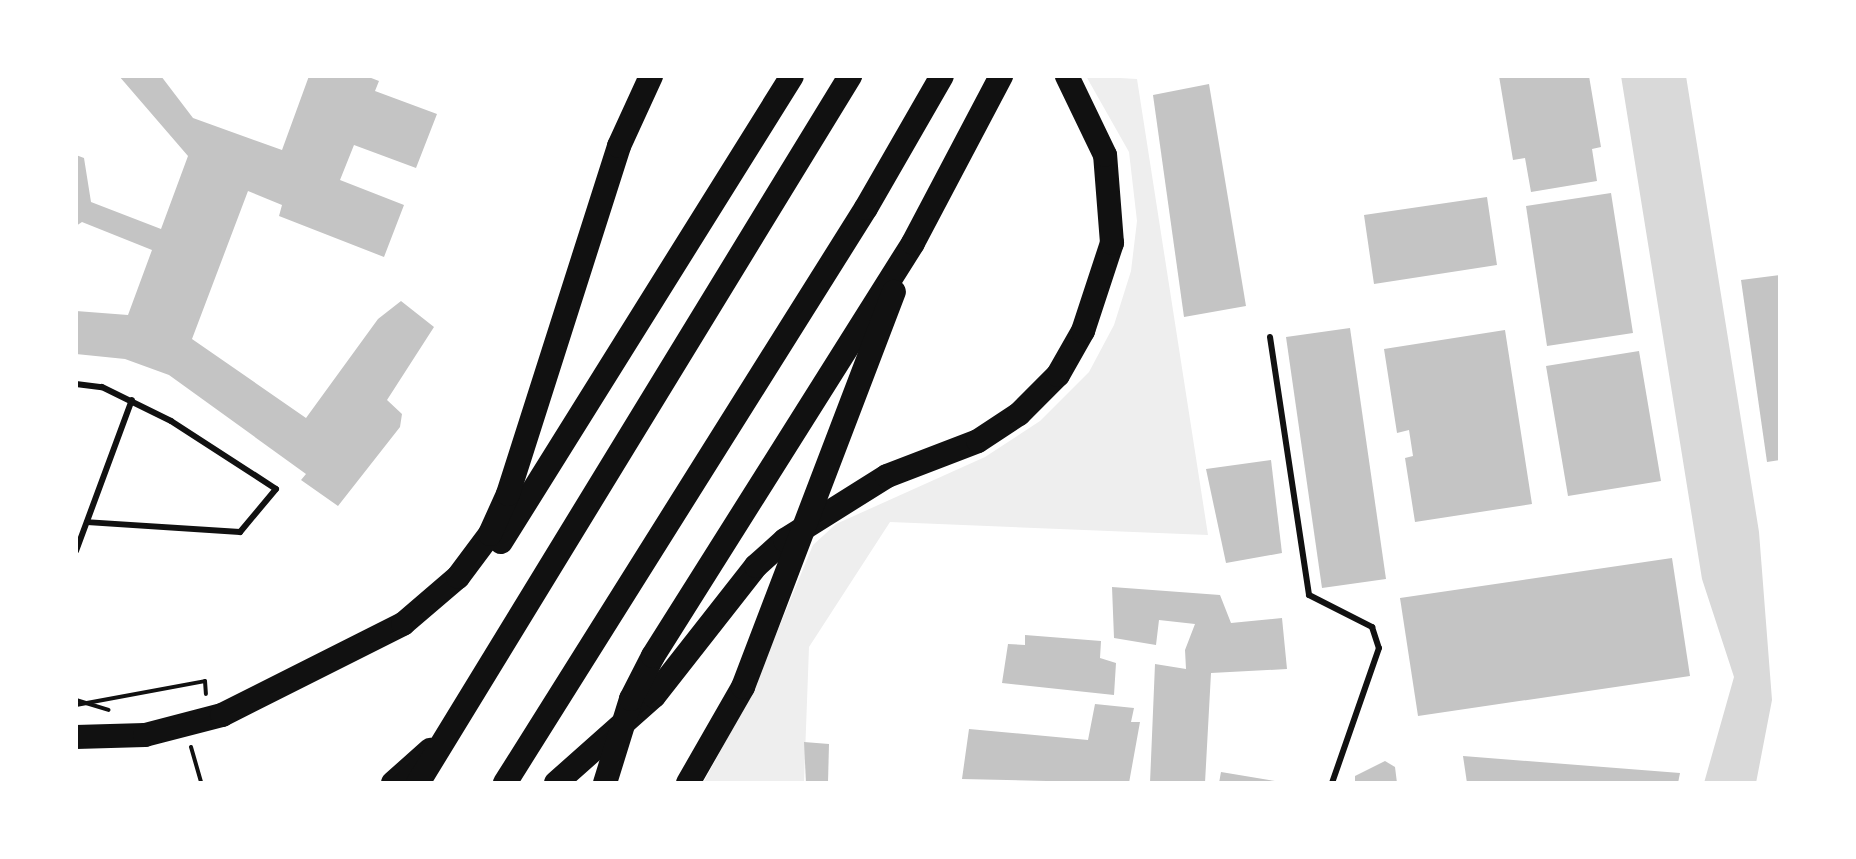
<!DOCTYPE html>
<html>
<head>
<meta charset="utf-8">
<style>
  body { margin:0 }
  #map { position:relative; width:1856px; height:859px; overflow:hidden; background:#fff; font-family:Jost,sans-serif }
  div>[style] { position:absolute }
  .green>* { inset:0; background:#eee }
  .water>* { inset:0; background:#d9d9d9 }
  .building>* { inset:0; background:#c4c4c4 }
  .path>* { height:4px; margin:-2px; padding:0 2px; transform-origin:2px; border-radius:2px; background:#111 }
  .service>* { height:6px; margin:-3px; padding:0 3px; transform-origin:3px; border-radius:3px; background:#111 }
  .motorway>* { height:24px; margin:-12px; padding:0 12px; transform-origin:12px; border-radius:12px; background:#111 }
  span { translate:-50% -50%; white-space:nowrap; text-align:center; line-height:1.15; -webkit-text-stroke:8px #fff; paint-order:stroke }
  .frame { position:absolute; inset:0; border:78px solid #fff; pointer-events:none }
</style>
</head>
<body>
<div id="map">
  <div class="green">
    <div style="clip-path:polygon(1086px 76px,1137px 79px,1208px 535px,890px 522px,809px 647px,804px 783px,703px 783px,751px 695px,813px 545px,836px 524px,985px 457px,1040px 421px,1089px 372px,1114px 325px,1131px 271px,1137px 221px,1129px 152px)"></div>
  </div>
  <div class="water">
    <div style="clip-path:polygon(1621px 76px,1686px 76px,1759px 532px,1772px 700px,1756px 783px,1704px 783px,1734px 677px,1702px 579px)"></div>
  </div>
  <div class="building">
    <div style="clip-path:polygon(119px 76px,161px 76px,193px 118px,282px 150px,309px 76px,366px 76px,379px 81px,375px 91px,437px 114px,416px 168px,354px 145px,340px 180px,404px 205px,384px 257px,279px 216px,282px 205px,248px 191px,192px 339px,306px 418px,378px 319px,401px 301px,434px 327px,387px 400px,402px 414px,400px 427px,338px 506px,301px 480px,306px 474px,169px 375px,125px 359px,76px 354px,76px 311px,128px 315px,152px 250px,82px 222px,76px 226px,76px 155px,84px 158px,91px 202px,161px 229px,188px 156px)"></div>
    <div style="clip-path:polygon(1499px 76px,1589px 76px,1601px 147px,1592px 149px,1597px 181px,1531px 192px,1525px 158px,1513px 160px)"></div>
    <div style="clip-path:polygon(1209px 84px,1246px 306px,1184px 317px,1153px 95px)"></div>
    <div style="clip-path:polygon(1611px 193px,1633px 333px,1547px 346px,1526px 206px)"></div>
    <div style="clip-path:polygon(1487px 197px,1497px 265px,1374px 284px,1364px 215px)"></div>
    <div style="clip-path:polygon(1780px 275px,1780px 460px,1767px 462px,1741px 280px)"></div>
    <div style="clip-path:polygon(1350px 328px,1386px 579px,1322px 588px,1286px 337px)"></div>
    <div style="clip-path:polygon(1505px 330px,1532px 504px,1415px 522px,1405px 458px,1413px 456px,1409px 430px,1397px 433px,1384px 349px)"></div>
    <div style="clip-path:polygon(1639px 351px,1661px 481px,1568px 496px,1546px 366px)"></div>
    <div style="clip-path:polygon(1271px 460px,1282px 553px,1226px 563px,1206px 469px)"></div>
    <div style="clip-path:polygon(1672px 558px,1690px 676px,1418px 716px,1400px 598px)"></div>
    <div style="clip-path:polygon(1112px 587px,1220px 595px,1231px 623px,1282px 618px,1287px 669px,1211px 673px,1205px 783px,1150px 783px,1155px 664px,1186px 669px,1185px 650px,1195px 624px,1159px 620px,1156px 645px,1114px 638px)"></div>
    <div style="clip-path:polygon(1025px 635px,1101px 641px,1100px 658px,1116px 663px,1114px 695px,1002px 683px,1008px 644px,1025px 645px)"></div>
    <div style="clip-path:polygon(1095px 704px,1134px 708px,1131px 722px,1140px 722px,1129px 783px,962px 779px,969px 729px,1088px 740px)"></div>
    <div style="clip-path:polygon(804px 742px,829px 744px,828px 783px,806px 783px)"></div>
    <div style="clip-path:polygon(1463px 756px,1680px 773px,1678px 783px,1467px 783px)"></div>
    <div style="clip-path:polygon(1385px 761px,1395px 767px,1397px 783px,1355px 783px,1355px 776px)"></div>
    <div style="clip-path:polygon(1221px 772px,1275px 781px,1275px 783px,1219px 783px)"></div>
  </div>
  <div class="path">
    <div style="left:76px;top:700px;width:34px;rotate:17deg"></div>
    <div style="left:76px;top:705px;width:131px;rotate:-10.5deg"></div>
    <div style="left:205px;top:681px;width:13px;rotate:86deg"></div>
    <div style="left:191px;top:747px;width:37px;rotate:74deg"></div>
  </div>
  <div class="service">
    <div style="left:1270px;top:337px;width:261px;rotate:81.4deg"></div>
    <div style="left:1309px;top:595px;width:71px;rotate:26.9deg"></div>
    <div style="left:1372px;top:627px;width:22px;rotate:72deg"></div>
    <div style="left:1379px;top:648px;width:143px;rotate:109.2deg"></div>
    <div style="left:76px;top:384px;width:26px;rotate:7deg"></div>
    <div style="left:102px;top:387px;width:77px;rotate:26.2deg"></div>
    <div style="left:171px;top:421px;width:125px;rotate:32.9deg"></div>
    <div style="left:276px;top:489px;width:56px;rotate:129.9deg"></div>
    <div style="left:240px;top:532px;width:153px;rotate:-176.3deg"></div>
    <div style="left:76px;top:551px;width:161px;rotate:-69.7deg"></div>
  </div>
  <div class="motorway">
    <div style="left:501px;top:542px;width:549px;rotate:-58.02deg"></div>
    <div style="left:76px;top:737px;width:69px;rotate:-1.7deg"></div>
    <div style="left:145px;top:735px;width:80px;rotate:-14.6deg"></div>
    <div style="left:222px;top:715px;width:203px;rotate:-26.7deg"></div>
    <div style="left:403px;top:624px;width:72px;rotate:-40.5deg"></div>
    <div style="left:458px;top:577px;width:54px;rotate:-53.3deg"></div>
    <div style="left:490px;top:534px;width:44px;rotate:-65.8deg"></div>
    <div style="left:508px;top:494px;width:365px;rotate:-72.3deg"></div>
    <div style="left:619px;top:146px;width:77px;rotate:-65.4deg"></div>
    <div style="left:393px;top:783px;width:50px;rotate:-41.7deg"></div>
    <div style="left:418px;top:783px;width:829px;rotate:-58.57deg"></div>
    <div style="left:505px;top:783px;width:679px;rotate:-57.88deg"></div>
    <div style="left:866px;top:208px;width:152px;rotate:-60.1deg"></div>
    <div style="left:556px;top:783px;width:131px;rotate:-41.6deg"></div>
    <div style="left:654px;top:696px;width:165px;rotate:-51.9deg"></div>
    <div style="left:756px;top:566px;width:39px;rotate:-42deg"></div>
    <div style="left:785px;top:540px;width:120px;rotate:-32.1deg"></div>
    <div style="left:887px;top:476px;width:97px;rotate:-21deg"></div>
    <div style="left:978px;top:441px;width:49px;rotate:-33.4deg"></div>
    <div style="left:1019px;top:414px;width:55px;rotate:-45deg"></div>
    <div style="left:1058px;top:375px;width:51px;rotate:-60.4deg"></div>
    <div style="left:1083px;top:331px;width:93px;rotate:-71.8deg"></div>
    <div style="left:1112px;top:243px;width:88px;rotate:-94.5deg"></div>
    <div style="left:1105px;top:155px;width:88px;rotate:-115.7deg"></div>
    <div style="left:605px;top:783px;width:88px;rotate:-72.8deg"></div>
    <div style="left:631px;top:699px;width:48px;rotate:-62.9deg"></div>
    <div style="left:653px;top:656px;width:488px;rotate:-57.8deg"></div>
    <div style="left:913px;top:243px;width:189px;rotate:-62.2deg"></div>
    <div style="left:688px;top:783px;width:111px;rotate:-60.2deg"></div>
    <div style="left:743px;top:687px;width:423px;rotate:-69.1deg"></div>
  </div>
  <div class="frame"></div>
</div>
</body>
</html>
